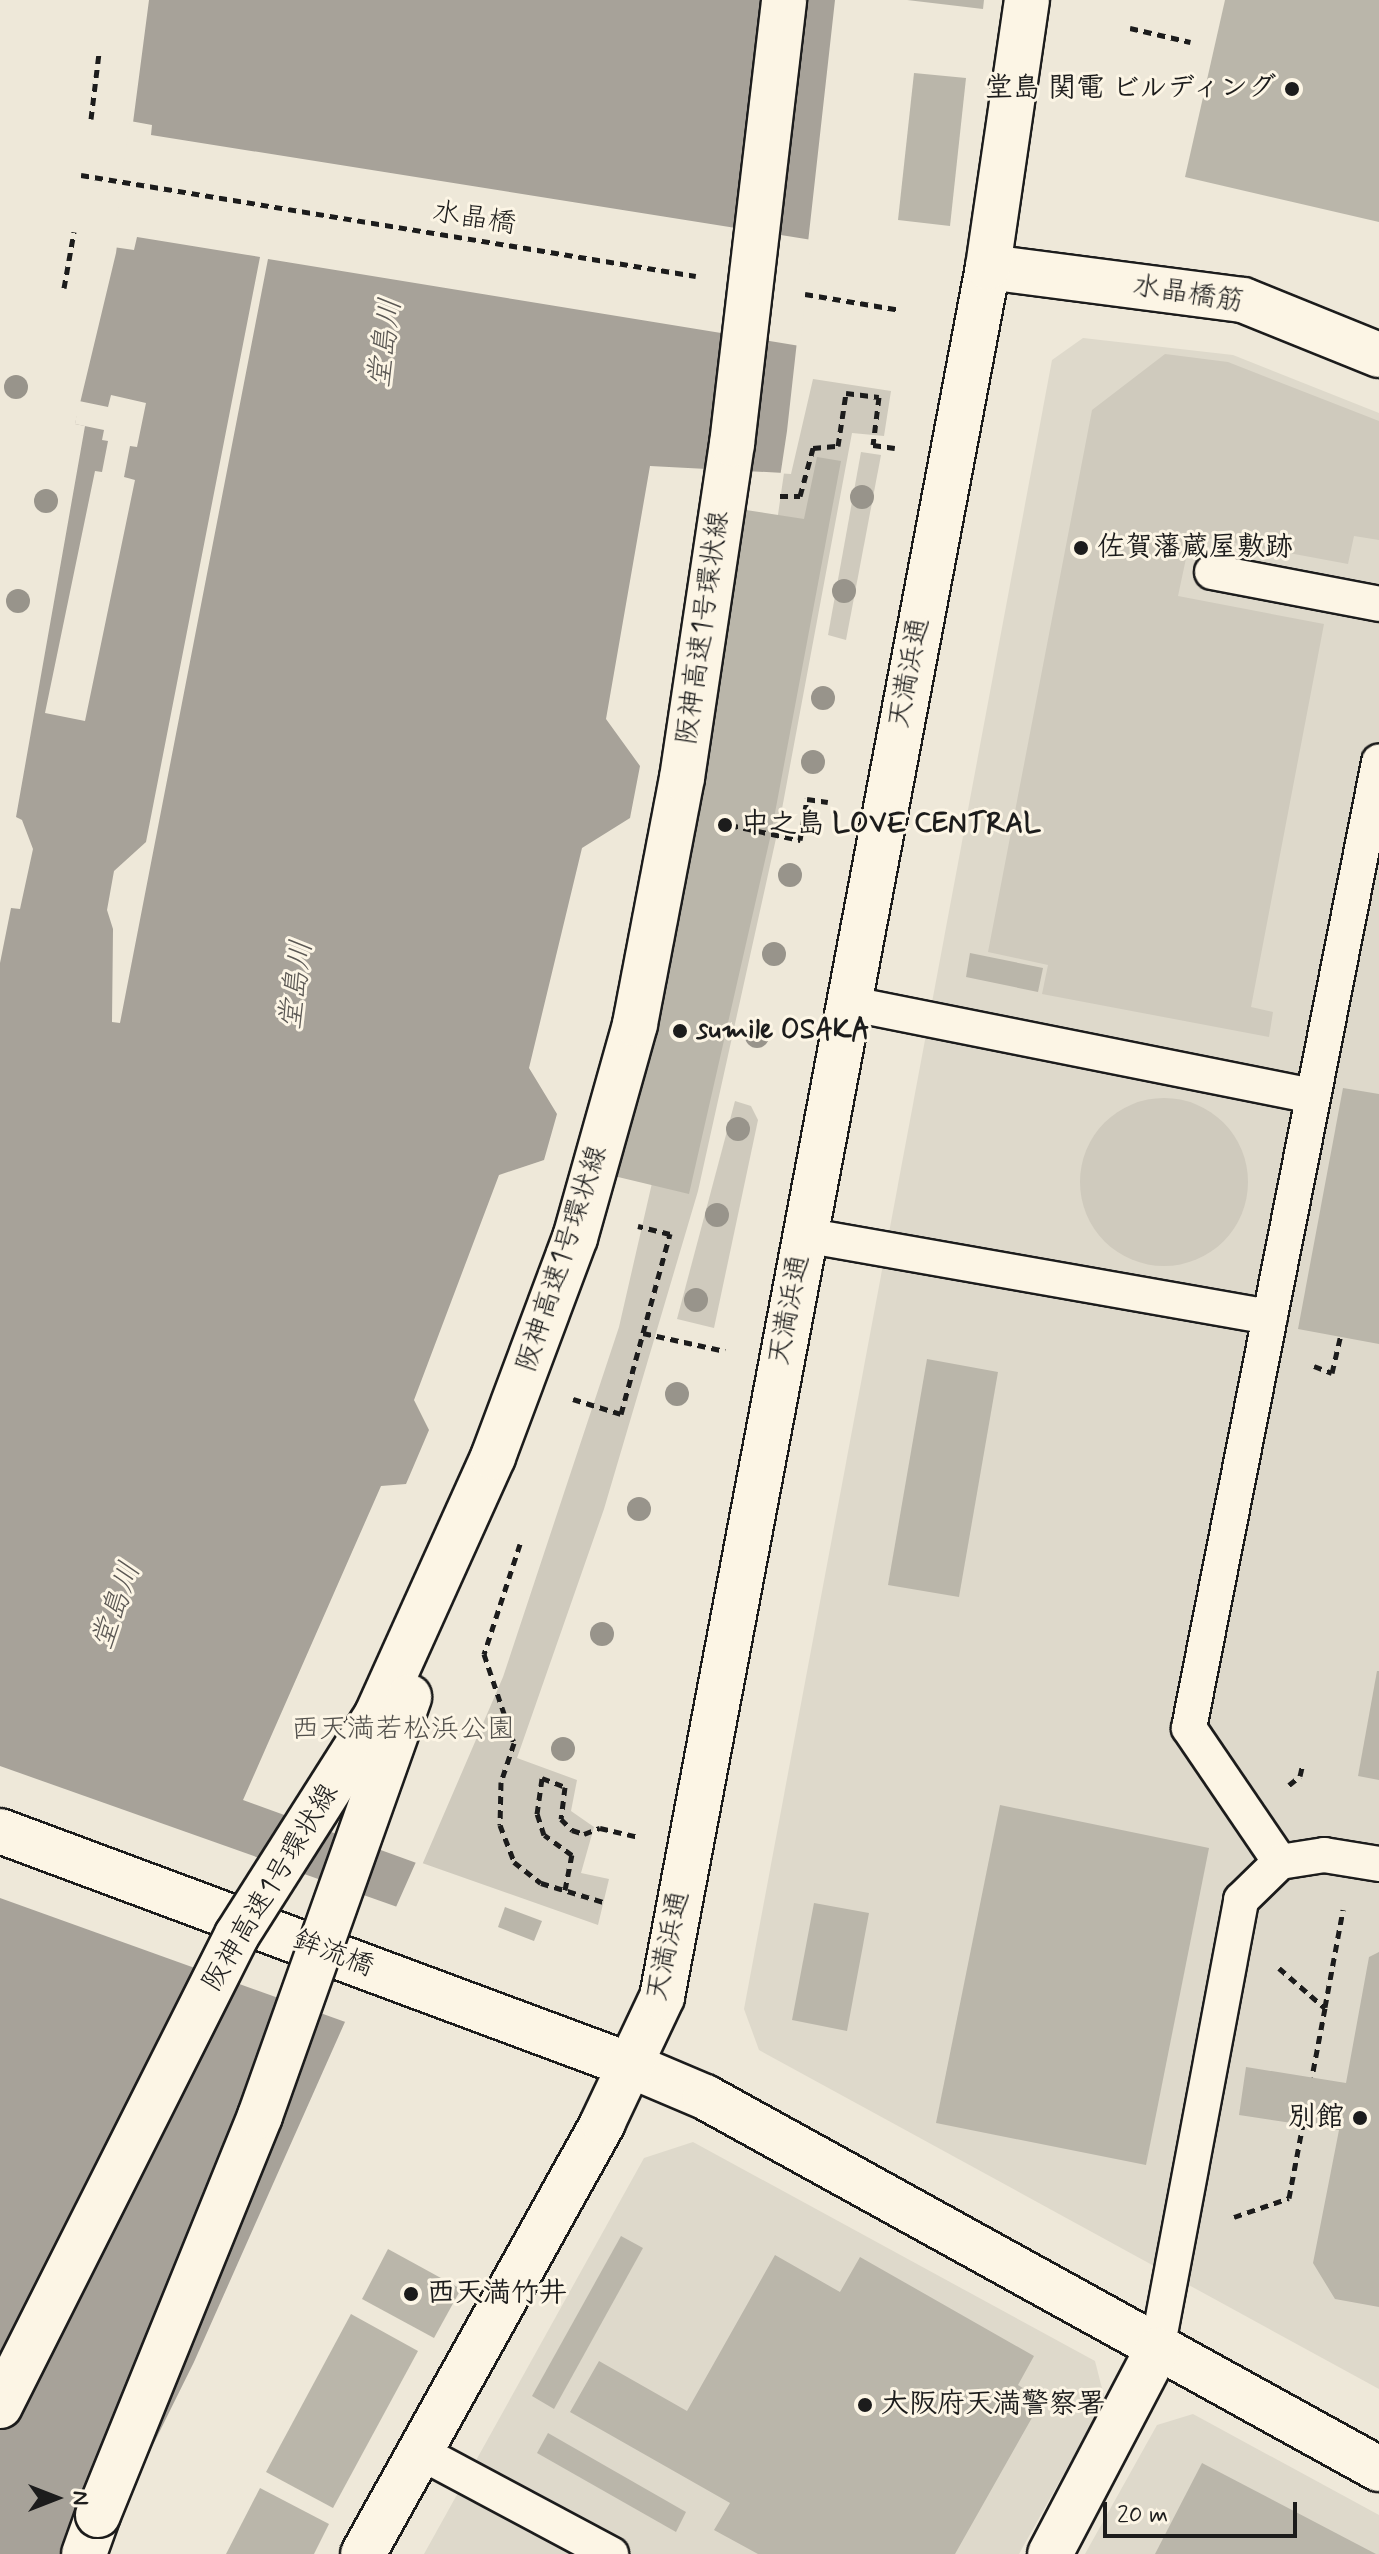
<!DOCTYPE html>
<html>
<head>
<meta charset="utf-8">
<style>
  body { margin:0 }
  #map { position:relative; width:1379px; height:2554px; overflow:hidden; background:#eee8d9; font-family:Mynerve,"Klee One",sans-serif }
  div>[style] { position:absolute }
  .built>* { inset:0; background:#ded9cb }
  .green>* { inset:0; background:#cfcabd }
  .round { border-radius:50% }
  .water>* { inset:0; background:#a7a299 }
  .pier>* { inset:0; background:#eee8d9 }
  .building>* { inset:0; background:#bab6aa }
  .path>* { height:5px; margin-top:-2.5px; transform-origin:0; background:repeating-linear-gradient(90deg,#1c1c1c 0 8px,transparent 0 14px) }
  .roads { filter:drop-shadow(2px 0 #1c1c1c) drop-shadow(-2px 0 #1c1c1c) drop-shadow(0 2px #1c1c1c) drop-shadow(0 -2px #1c1c1c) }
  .service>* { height:34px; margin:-17px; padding:0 17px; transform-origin:17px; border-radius:17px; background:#fcf5e5 }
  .minor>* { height:44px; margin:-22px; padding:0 22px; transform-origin:22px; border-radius:22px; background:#fcf5e5 }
  .tertiary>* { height:44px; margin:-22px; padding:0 22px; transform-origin:22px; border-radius:22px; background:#fcf5e5 }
  .motorway>* { height:44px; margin:-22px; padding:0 22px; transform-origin:22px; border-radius:22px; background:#fcf5e5 }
  .bridges { filter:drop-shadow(2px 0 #1c1c1c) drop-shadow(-2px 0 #1c1c1c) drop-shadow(0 2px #1c1c1c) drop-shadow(0 -2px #1c1c1c) }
  .motorway-bridge>* { height:44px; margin:-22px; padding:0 22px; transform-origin:22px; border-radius:22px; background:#fcf5e5 }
  .trees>* { width:24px; height:24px; margin:-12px; border-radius:50%; background:#98948b }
  .dots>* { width:22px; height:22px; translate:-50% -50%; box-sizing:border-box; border:4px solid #fcf5e5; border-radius:50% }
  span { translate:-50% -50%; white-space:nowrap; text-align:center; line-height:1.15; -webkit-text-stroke:6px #fcf5e5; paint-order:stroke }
  .poi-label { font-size:28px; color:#1c1c1c; font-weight:700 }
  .right { translate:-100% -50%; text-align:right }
  .left { translate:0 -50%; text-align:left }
  .street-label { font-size:28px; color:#1c1c1c }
  .park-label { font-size:28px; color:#52504c }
  .water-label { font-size:30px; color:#5b5854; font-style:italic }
  .north { position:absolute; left:16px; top:2458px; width:80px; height:80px; -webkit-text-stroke:6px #fcf5e5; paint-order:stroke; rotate:90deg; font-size:22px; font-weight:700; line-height:32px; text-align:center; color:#1c1c1c }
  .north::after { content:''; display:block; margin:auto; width:28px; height:36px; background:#1c1c1c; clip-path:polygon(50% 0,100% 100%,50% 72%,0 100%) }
  .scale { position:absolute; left:1103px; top:2502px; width:194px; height:36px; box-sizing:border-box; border:4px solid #1c1c1c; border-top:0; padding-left:10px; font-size:24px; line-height:28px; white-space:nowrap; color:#1c1c1c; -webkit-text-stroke:6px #fcf5e5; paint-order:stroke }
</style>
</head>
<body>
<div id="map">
  <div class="built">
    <div style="clip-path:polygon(1083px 338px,1233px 355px,1379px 413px,1379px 2389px,759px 2050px,744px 2009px,1052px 360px)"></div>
    <div style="clip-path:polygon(693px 2142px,1095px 2361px,1105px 2400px,1019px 2554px,424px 2554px,644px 2158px)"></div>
    <div style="clip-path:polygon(1193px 2414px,1379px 2515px,1379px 2554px,1085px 2554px,1157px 2425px)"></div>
  </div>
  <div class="green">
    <div style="clip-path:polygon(1165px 354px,1228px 362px,1379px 421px,1379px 540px,1354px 536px,1348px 564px,1191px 535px,1178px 596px,1324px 624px,1251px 1007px,1273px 1012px,1269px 1037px,1042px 994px,1048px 965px,988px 952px,1092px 410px)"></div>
    <div style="clip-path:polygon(813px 379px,891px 391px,884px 436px,852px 433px,779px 825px,698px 1191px,604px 1509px,517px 1758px,577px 1780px,571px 1811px,594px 1827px,581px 1873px,609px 1879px,598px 1925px,243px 1800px,650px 466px,791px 474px)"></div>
    <div style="clip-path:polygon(861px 452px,881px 455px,846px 640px,828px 635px)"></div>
    <div class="round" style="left:1080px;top:1098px;width:168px;height:168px"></div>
    <div style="clip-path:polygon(735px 1101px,751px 1106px,758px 1120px,714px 1328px,677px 1319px)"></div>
  </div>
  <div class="water">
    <div style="clip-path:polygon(149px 0,835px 0,787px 431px,754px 650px,499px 1675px,194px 2362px,99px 2554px,0 2554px,0 963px,11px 908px,20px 909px,33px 849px,22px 820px,16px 817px,85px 426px,75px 424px,116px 253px)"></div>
  </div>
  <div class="pier">
    <div style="clip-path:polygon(130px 121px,152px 125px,151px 135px,812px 240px,800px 346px,268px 259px,120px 1023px,112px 1022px,113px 929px,107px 910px,114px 871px,146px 842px,260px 257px,137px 237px,134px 250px,113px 247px)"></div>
    <div style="clip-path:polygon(111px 395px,146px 403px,137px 447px,130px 446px,124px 477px,135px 480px,85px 721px,45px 713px,95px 471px,102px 472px,108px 441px,102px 440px,104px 430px,75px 424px,79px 401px,108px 407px)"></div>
    <div style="clip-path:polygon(650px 466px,784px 473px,732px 834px,619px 1327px,503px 1677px,422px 1865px,243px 1800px,381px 1486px,406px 1484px,429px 1430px,414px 1400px,499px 1175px,544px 1160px,557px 1114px,529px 1068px,582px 848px,630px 818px,640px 766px,606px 719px)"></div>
    <div style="clip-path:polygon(0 1766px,403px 1909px,351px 2024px,0 1898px)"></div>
  </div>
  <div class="building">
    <div style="clip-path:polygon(907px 0,984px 0,983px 9px)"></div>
    <div style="clip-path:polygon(1225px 0,1379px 0,1379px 222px,1185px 177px)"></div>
    <div style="clip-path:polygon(914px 73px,966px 78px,950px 226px,898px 220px)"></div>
    <div style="clip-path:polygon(817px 457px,841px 461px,771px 834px,689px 1194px,593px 1171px,733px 508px,804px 519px)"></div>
    <div style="clip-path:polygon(970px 953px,1043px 968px,1038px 992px,966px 977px)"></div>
    <div style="clip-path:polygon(1343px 1088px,1379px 1094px,1379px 1344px,1298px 1329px)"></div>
    <div style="clip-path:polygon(927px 1359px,998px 1372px,959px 1597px,888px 1585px)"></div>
    <div style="clip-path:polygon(1377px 1671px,1379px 1671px,1379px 1780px,1358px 1776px)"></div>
    <div style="clip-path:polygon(1000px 1805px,1209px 1848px,1146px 2165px,936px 2123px)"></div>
    <div style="clip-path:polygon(814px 1903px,869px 1913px,847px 2031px,792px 2020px)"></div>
    <div style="clip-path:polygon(505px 1907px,542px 1921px,534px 1941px,498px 1927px)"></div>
    <div style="clip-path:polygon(1379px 1952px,1379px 2307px,1335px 2299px,1313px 2263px,1339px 2130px,1239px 2115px,1246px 2067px,1346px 2083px,1369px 1957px)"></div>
    <div style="clip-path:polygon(621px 2236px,643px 2248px,554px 2409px,532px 2396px)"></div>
    <div style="clip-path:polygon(388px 2249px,461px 2289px,434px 2338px,362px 2299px)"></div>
    <div style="clip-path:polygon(775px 2255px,840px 2292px,860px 2257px,1034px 2356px,1018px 2385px,1042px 2400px,955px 2554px,758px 2554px,714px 2530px,730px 2503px,570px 2412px,599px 2361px,687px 2411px)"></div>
    <div style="clip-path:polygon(351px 2314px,418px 2351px,333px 2508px,266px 2472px)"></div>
    <div style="clip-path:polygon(548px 2433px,686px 2512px,676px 2532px,537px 2453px)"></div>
    <div style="clip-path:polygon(1202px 2463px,1376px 2554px,1155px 2554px)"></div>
    <div style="clip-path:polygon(260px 2488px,329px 2524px,314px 2554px,226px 2554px)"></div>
  </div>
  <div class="path">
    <div style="left:1130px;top:28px;width:62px;rotate:13.1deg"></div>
    <div style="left:91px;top:119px;width:66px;rotate:-83.1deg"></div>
    <div style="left:81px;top:175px;width:623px;rotate:9.33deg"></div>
    <div style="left:64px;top:288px;width:57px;rotate:-79.9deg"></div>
    <div style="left:805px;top:294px;width:97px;rotate:9.5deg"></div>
    <div style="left:780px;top:496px;width:20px"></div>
    <div style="left:800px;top:496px;width:50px;rotate:-74.8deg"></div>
    <div style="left:813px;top:448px;width:25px;rotate:-5deg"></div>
    <div style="left:838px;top:446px;width:54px;rotate:-81.4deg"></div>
    <div style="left:846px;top:393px;width:33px;rotate:7deg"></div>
    <div style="left:879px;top:397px;width:48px;rotate:97.1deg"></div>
    <div style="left:873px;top:445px;width:22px;rotate:8deg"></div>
    <div style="left:730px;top:825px;width:72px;rotate:12.1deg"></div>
    <div style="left:800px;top:840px;width:42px;rotate:-80.3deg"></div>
    <div style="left:807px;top:799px;width:21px;rotate:8deg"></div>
    <div style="left:643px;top:1333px;width:84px;rotate:12.4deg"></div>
    <div style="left:1314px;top:1366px;width:19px;rotate:21deg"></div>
    <div style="left:1332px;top:1373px;width:37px;rotate:-77deg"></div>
    <div style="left:573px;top:1399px;width:50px;rotate:17.4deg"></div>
    <div style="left:621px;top:1414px;width:187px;rotate:-74.8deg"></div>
    <div style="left:670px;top:1234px;width:33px;rotate:-166deg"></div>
    <div style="left:520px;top:1544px;width:116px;rotate:108.1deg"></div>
    <div style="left:484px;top:1654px;width:94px;rotate:71.4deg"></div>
    <div style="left:514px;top:1743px;width:41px;rotate:108.4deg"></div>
    <div style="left:501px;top:1782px;width:43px;rotate:91.3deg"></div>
    <div style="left:500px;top:1825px;width:40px;rotate:69deg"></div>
    <div style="left:514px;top:1862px;width:34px;rotate:38deg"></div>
    <div style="left:541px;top:1883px;width:69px;rotate:16.9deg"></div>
    <div style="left:1289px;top:1785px;width:14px;rotate:-39deg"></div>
    <div style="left:1300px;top:1776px;width:13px;rotate:-77deg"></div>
    <div style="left:565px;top:1890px;width:36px;rotate:-79deg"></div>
    <div style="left:572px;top:1855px;width:34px;rotate:-144deg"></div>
    <div style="left:544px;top:1835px;width:22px;rotate:-108deg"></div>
    <div style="left:537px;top:1814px;width:36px;rotate:-82deg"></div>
    <div style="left:542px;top:1778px;width:25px;rotate:21deg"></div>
    <div style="left:565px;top:1787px;width:32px;rotate:97deg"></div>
    <div style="left:561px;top:1819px;width:16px;rotate:45deg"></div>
    <div style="left:572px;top:1830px;width:13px;rotate:18deg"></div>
    <div style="left:584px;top:1834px;width:17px;rotate:-21deg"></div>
    <div style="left:600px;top:1828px;width:37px;rotate:13deg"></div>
    <div style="left:1279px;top:1968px;width:61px;rotate:41deg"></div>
    <div style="left:1325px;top:2008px;width:70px;rotate:100.7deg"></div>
    <div style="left:1325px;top:2007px;width:99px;rotate:-79.5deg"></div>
    <div style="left:1234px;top:2217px;width:58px;rotate:-19.1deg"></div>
    <div style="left:1289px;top:2198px;width:75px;rotate:-79.3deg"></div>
  </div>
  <div class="roads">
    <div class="service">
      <div style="left:1212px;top:572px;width:170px;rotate:10.8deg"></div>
      <div style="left:847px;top:1003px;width:475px;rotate:11.3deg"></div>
      <div style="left:804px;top:1235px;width:473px;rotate:10deg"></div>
      <div style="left:1280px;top:1862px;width:162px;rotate:-124.2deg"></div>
      <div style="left:1189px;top:1728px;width:985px;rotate:-78.87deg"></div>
      <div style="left:1157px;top:2350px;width:458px;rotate:-79.4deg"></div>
      <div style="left:1241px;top:1900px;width:54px;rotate:-44.3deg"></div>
      <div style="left:1280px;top:1862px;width:45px;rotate:-9deg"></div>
      <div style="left:1324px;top:1855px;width:56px;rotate:9.3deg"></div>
      <div style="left:418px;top:2451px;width:219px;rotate:28.1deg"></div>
    </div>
    <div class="minor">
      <div style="left:632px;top:2066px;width:79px;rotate:23deg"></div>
      <div style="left:705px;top:2097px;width:770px;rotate:28.9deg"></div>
      <div style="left:1050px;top:2554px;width:230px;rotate:-62.3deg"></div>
    </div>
    <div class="tertiary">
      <div style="left:988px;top:267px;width:257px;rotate:7.4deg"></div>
      <div style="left:1243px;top:300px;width:147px;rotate:22deg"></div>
      <div style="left:0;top:1831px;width:674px;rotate:20.4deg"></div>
      <div style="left:363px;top:2554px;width:494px;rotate:-60.9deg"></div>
      <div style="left:603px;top:2122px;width:138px;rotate:-64.7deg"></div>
      <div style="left:662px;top:1997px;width:1760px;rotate:-79.33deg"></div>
      <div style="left:988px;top:267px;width:270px;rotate:-81.7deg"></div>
    </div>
    <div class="motorway">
      <div style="left:84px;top:2554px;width:41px;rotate:-70.3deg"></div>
    </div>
  </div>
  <div class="bridges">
    <div class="motorway-bridge">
      <div style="left:0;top:2406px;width:527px;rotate:-63.29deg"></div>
      <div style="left:237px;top:1935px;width:262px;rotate:-57.6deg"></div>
      <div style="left:377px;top:1714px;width:282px;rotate:-65.7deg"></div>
      <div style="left:493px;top:1457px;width:234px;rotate:-69.5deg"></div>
      <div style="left:575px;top:1238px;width:222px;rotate:-74.3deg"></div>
      <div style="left:635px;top:1024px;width:250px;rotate:-79.2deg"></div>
      <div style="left:682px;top:778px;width:338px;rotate:-81.5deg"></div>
      <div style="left:732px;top:444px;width:447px;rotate:-83.3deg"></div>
      <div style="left:98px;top:2515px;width:431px;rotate:-67.9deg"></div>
      <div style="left:260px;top:2116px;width:445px;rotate:-70.4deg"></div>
    </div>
  </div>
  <div class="trees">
    <div style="left:16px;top:387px"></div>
    <div style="left:862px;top:497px"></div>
    <div style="left:46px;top:501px"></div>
    <div style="left:844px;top:591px"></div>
    <div style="left:18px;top:601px"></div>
    <div style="left:823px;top:698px"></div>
    <div style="left:813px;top:762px"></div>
    <div style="left:790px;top:875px"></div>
    <div style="left:774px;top:954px"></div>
    <div style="left:757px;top:1036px"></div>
    <div style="left:738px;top:1129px"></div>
    <div style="left:717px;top:1215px"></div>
    <div style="left:696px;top:1300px"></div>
    <div style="left:677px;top:1394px"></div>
    <div style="left:639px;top:1509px"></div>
    <div style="left:602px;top:1634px"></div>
    <div style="left:563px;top:1749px"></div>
  </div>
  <div class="dots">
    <div style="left:1292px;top:89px;background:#1c1c1c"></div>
    <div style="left:1081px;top:548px;background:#1c1c1c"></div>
    <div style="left:725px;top:825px;background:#1c1c1c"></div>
    <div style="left:680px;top:1031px;background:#1c1c1c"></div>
    <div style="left:1360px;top:2118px;background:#1c1c1c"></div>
    <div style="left:411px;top:2294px;background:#1c1c1c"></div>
    <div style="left:865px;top:2405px;background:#1c1c1c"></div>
  </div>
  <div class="poi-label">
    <span class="right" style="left:1276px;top:89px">堂島 関電 ビルディング</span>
    <span class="left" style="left:1097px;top:548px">佐賀藩蔵屋敷跡</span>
    <span class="left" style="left:741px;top:825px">中之島 LOVE CENTRAL</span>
    <span class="left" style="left:696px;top:1031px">sumile OSAKA</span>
    <span class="right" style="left:1344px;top:2118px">別館</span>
    <span class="left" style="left:427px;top:2294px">西天満竹井</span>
    <span class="left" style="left:881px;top:2405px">大阪府天満警察署</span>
  </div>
  <div class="street-label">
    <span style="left:474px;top:219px;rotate:9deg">水晶橋</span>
    <span style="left:1188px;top:295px;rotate:9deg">水晶橋筋</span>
    <span style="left:704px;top:628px;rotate:-82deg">阪神高速1号環状線</span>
    <span style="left:910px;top:673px;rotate:-79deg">天満浜通</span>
    <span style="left:563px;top:1259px;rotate:-72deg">阪神高速1号環状線</span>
    <span style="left:790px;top:1310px;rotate:-79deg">天満浜通</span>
    <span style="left:271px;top:1888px;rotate:-59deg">阪神高速1号環状線</span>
    <span style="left:669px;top:1946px;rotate:-78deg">天満浜通</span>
    <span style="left:333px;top:1954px;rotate:21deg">鉾流橋</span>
  </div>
  <div class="park-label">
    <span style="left:403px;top:1730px">西天満若松浜公園</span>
  </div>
  <div class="water-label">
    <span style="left:386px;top:343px;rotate:-82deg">堂島川</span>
    <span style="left:297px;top:985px;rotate:-82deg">堂島川</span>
    <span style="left:117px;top:1606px;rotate:-70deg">堂島川</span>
  </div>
  <div class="north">N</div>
  <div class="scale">20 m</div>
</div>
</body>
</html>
